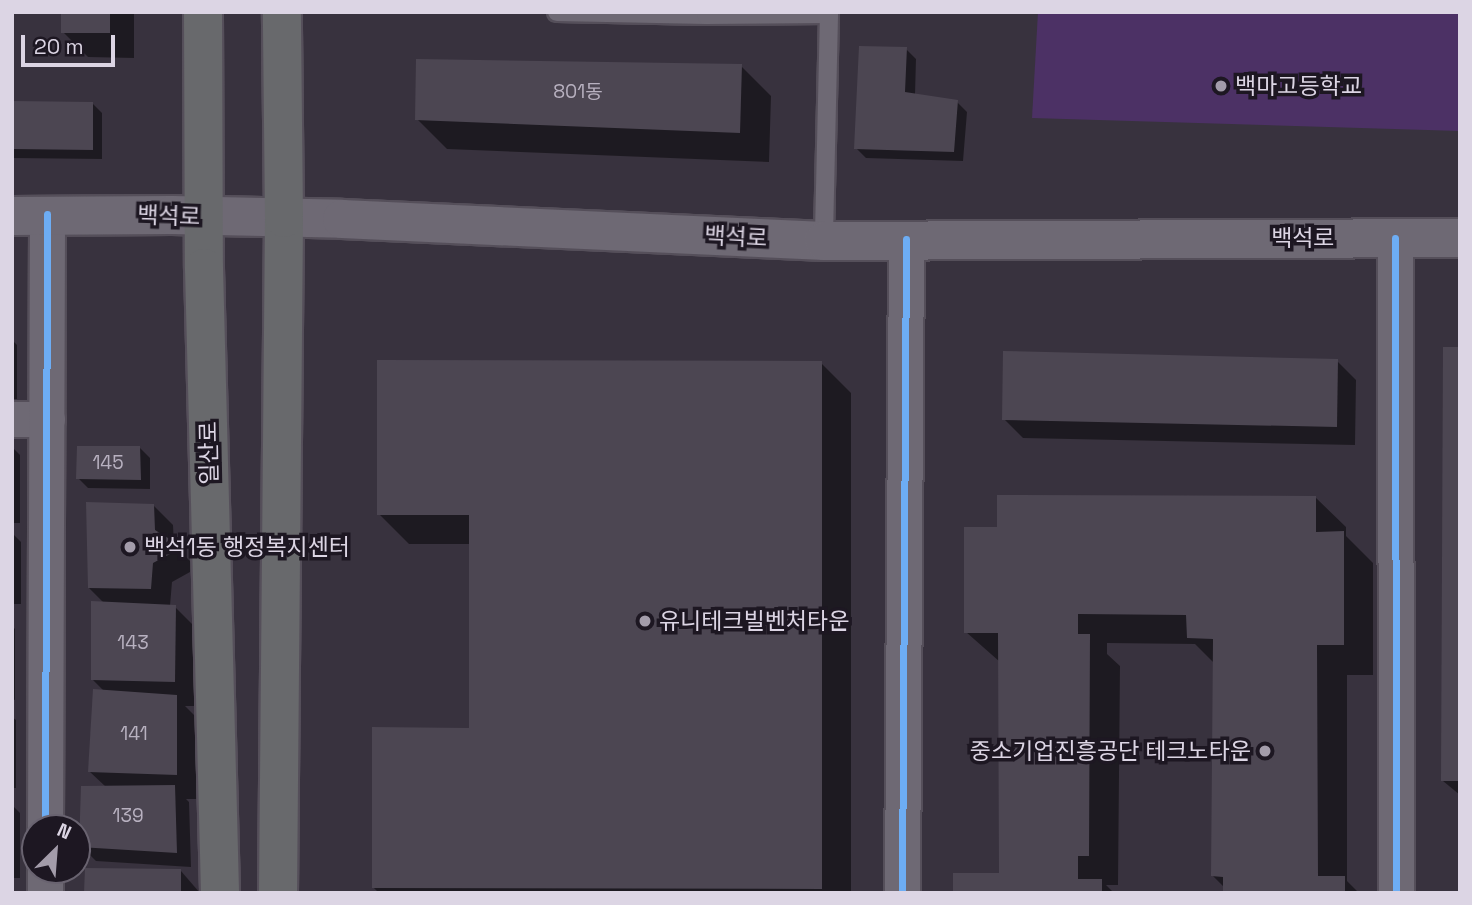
<!DOCTYPE html>
<html>
<head>
<meta charset="utf-8">
<style>
  body { margin:0 }
  #map { position:relative; width:1472px; height:905px; overflow:hidden; background:#38323e; font-family:"Space Grotesk","Noto Sans KR",sans-serif }
  div>[style] { position:absolute }
  .green>* { inset:0; background:#4c3165 }
  .shadow>* { inset:0; background:#0007 }
  .building>* { inset:0; background:#4c4652 }
  .roads { filter:drop-shadow(2px 0 #554f5a) drop-shadow(-2px 0 #554f5a) drop-shadow(0 2px #554f5a) drop-shadow(0 -2px #554f5a) }
  .service>* { height:18px; margin:-9px; padding:0 9px; transform-origin:9px; border-radius:9px; background:#6e6974 }
  .minor>* { height:35px; margin:-17.5px; padding:0 17.5px; transform-origin:17.5px; border-radius:17.5px; background:#6e6974 }
  .secondary>* { height:38px; margin:-19px; padding:0 19px; transform-origin:19px; border-radius:19px; background:#6e6974 }
  .primary>* { height:38px; margin:-19px; padding:0 19px; transform-origin:19px; border-radius:19px; background:#68696c }
  .cycleway>* { height:7px; margin:-3.5px; padding:0 3.5px; transform-origin:3.5px; border-radius:3.5px; background:#6dadf4 }
  .dots>* { width:19px; height:19px; translate:-50% -50%; box-sizing:border-box; border:4px solid #1d1722; border-radius:50% }
  span { translate:-50% -50%; white-space:nowrap; text-align:center; line-height:1.15; -webkit-text-stroke:7px #1d1722; paint-order:stroke }
  .number-label { font-size:19px; color:#b8b1c0 }
  .number-label span { -webkit-text-stroke-width:0 }
  .poi-label { font-size:23px; color:#dcd5e4 }
  .left { translate:0 -50%; text-align:left }
  .right { translate:-100% -50%; text-align:right }
  .street-label { font-size:23px; color:#dcd5e4 }
  .frame { position:absolute; inset:0; border:14px solid #dcd5e4; pointer-events:none }
  .north { position:absolute; left:21px; top:814px; width:70px; height:70px; box-sizing:border-box; background:#1d1722; border:2px solid #696370; border-radius:50%; rotate:25deg; font-size:19px; font-weight:700; line-height:28px; text-align:center; color:#dcd5e4 }
  .north::after { content:''; display:block; margin:auto; width:24px; height:32px; background:#a39caa; clip-path:polygon(50% 0,100% 100%,50% 72%,0 100%) }
  .scale { position:absolute; left:21px; top:35px; width:94px; height:32px; box-sizing:border-box; border:4px solid #dcd5e4; border-top:0; padding-left:9px; font-size:21px; line-height:24px; white-space:nowrap; color:#dcd5e4; -webkit-text-stroke:5px #1d1722; paint-order:stroke }
</style>
</head>
<body>
<div id="map">
  <div class="green">
    <div style="clip-path:polygon(1038px 12px,1460px 12px,1460px 131px,1032px 118px)"></div>
  </div>
  <div class="shadow">
    <div style="clip-path:polygon(63px 12px,134px 12px,134px 58px,88px 57px,63px 32px)"></div>
    <div style="clip-path:polygon(906px 49px,916px 59px,915px 95px,957px 102px,967px 112px,963px 161px,866px 158px,856px 148px)"></div>
    <div style="clip-path:polygon(741px 66px,771px 96px,769px 162px,447px 149px,417px 119px)"></div>
    <div style="clip-path:polygon(12px 102px,92px 103px,102px 113px,102px 159px,12px 158px)"></div>
    <div style="clip-path:polygon(12px 340px,17px 345px,17px 399px,12px 399px)"></div>
    <div style="clip-path:polygon(1460px 349px,1460px 795px,1443px 781px)"></div>
    <div style="clip-path:polygon(1337px 361px,1356px 380px,1355px 445px,1023px 438px,1004px 419px)"></div>
    <div style="clip-path:polygon(821px 363px,851px 393px,851px 893px,379px 893px,373px 887px,471px 730px,471px 544px,409px 544px,379px 514px)"></div>
    <div style="clip-path:polygon(12px 447px,20px 455px,20px 523px,12px 523px)"></div>
    <div style="clip-path:polygon(140px 448px,150px 458px,150px 489px,88px 488px,78px 478px)"></div>
    <div style="clip-path:polygon(1315px 497px,1346px 527px,1346px 536px,1373px 563px,1373px 675px,1347px 675px,1347px 881px,1359px 893px,1224px 893px,1224px 887px,1213px 876px,1214px 663px,1195px 644px,1107px 643px,1107px 654px,1120px 666px,1118px 885px,1106px 885px,1114px 893px,954px 893px,1000px 874px,1000px 662px,966px 632px,998px 529px)"></div>
    <div style="clip-path:polygon(154px 506px,173px 525px,174px 545px,191px 562px,190px 572px,172px 582px,170px 606px,175px 607px,200px 632px,199px 706px,185px 706px,201px 722px,201px 799px,186px 799px,189px 802px,191px 867px,96px 861px,81px 846px,106px 787px,90px 772px,105px 692px,93px 680px,104px 603px,89px 588px)"></div>
    <div style="clip-path:polygon(12px 533px,21px 542px,21px 604px,12px 604px)"></div>
    <div style="clip-path:polygon(12px 626px,15px 629px,15px 700px,12px 699px)"></div>
    <div style="clip-path:polygon(12px 717px,16px 720px,16px 788px,12px 788px)"></div>
    <div style="clip-path:polygon(12px 805px,20px 813px,20px 878px,12px 878px)"></div>
    <div style="clip-path:polygon(181px 871px,200px 893px,86px 893px)"></div>
  </div>
  <div class="building">
    <div style="clip-path:polygon(61px 12px,110px 12px,110px 33px,61px 33px)"></div>
    <div style="clip-path:polygon(859px 46px,907px 47px,905px 92px,958px 100px,954px 152px,854px 149px)"></div>
    <div style="clip-path:polygon(416px 59px,742px 64px,740px 133px,415px 120px)"></div>
    <div style="clip-path:polygon(12px 101px,93px 102px,93px 150px,12px 149px)"></div>
    <div style="clip-path:polygon(1443px 347px,1460px 347px,1460px 781px,1441px 781px)"></div>
    <div style="clip-path:polygon(1003px 351px,1338px 359px,1337px 427px,1002px 420px)"></div>
    <div style="clip-path:polygon(377px 360px,822px 361px,822px 889px,372px 888px,372px 727px,469px 728px,469px 515px,377px 515px)"></div>
    <div style="clip-path:polygon(77px 446px,140px 446px,141px 480px,76px 479px)"></div>
    <div style="clip-path:polygon(997px 495px,1316px 496px,1316px 532px,1344px 531px,1344px 645px,1317px 645px,1318px 876px,1345px 876px,1345px 893px,1223px 893px,1223px 877px,1211px 876px,1213px 639px,1187px 638px,1186px 615px,1078px 614px,1078px 634px,1090px 634px,1089px 856px,1078px 856px,1078px 879px,1102px 879px,1102px 893px,953px 893px,953px 873px,999px 873px,998px 633px,964px 633px,964px 527px,997px 527px)"></div>
    <div style="clip-path:polygon(86px 502px,154px 504px,155px 530px,173px 541px,172px 553px,153px 563px,151px 589px,88px 588px)"></div>
    <div style="clip-path:polygon(91px 601px,176px 605px,175px 682px,91px 680px)"></div>
    <div style="clip-path:polygon(93px 689px,177px 695px,177px 775px,88px 772px)"></div>
    <div style="clip-path:polygon(175px 785px,177px 853px,79px 847px,81px 786px)"></div>
    <div style="clip-path:polygon(85px 868px,181px 869px,181px 893px,84px 893px)"></div>
  </div>
  <div class="roads">
    <div class="service">
      <div style="left:557px;top:12px;width:149px;rotate:1.2deg"></div>
      <div style="left:706px;top:15px;width:3px;rotate:-90deg"></div>
      <div style="left:706px;top:15px;width:123px;rotate:-0.5deg"></div>
      <div style="left:829px;top:14px;width:227px;rotate:91.3deg"></div>
    </div>
    <div class="minor">
      <div style="left:1395px;top:238px;width:655px;rotate:89.91deg"></div>
      <div style="left:12px;top:419px;width:35px"></div>
      <div style="left:45px;top:828px;width:614px;rotate:-89.81deg"></div>
      <div style="left:45px;top:893px;width:23px;rotate:-90deg"></div>
      <div style="left:902px;top:893px;width:654px;rotate:-89.65deg"></div>
    </div>
    <div class="secondary">
      <div style="left:12px;top:216px;width:160px;rotate:-0.4deg"></div>
      <div style="left:172px;top:215px;width:170px;rotate:1.3deg"></div>
      <div style="left:342px;top:219px;width:483px;rotate:2.6deg"></div>
      <div style="left:824px;top:241px;width:636px;rotate:-0.27deg"></div>
    </div>
    <div class="primary">
      <div style="left:203px;top:12px;width:256px;rotate:89.8deg"></div>
      <div style="left:204px;top:268px;width:625px;rotate:88.53deg"></div>
      <div style="left:278px;top:893px;width:675px;rotate:-89.49deg"></div>
      <div style="left:284px;top:218px;width:206px;rotate:-90.6deg"></div>
    </div>
  </div>
  <div class="cycleway">
    <div style="left:1395px;top:238px;width:655px;rotate:89.91deg"></div>
    <div style="left:45px;top:828px;width:614px;rotate:-89.81deg"></div>
    <div style="left:902px;top:893px;width:654px;rotate:-89.65deg"></div>
  </div>
  <div class="dots">
    <div style="left:1221px;top:86px;background:#a39caa"></div>
    <div style="left:130px;top:547px;background:#a39caa"></div>
    <div style="left:645px;top:621px;background:#a39caa"></div>
    <div style="left:1265px;top:751px;background:#a39caa"></div>
  </div>
  <div class="number-label">
    <span style="left:578px;top:92px">801동</span>
    <span style="left:108px;top:463px">145</span>
    <span style="left:133px;top:643px">143</span>
    <span style="left:134px;top:734px">141</span>
    <span style="left:128px;top:816px">139</span>
  </div>
  <div class="poi-label">
    <span class="left" style="left:1235px;top:86px">백마고등학교</span>
    <span class="left" style="left:144px;top:547px">백석1동 행정복지센터</span>
    <span class="left" style="left:659px;top:621px">유니테크빌벤처타운</span>
    <span class="right" style="left:1251px;top:751px">중소기업진흥공단 테크노타운</span>
  </div>
  <div class="street-label">
    <span style="left:169px;top:216px;rotate:2deg">백석로</span>
    <span style="left:736px;top:237px;rotate:3deg">백석로</span>
    <span style="left:1303px;top:238px">백석로</span>
    <span style="left:209px;top:453px;rotate:-91deg">일산로</span>
  </div>
  <div class="frame"></div>
  <div class="north">N</div>
  <div class="scale">20 m</div>
</div>
</body>
</html>
